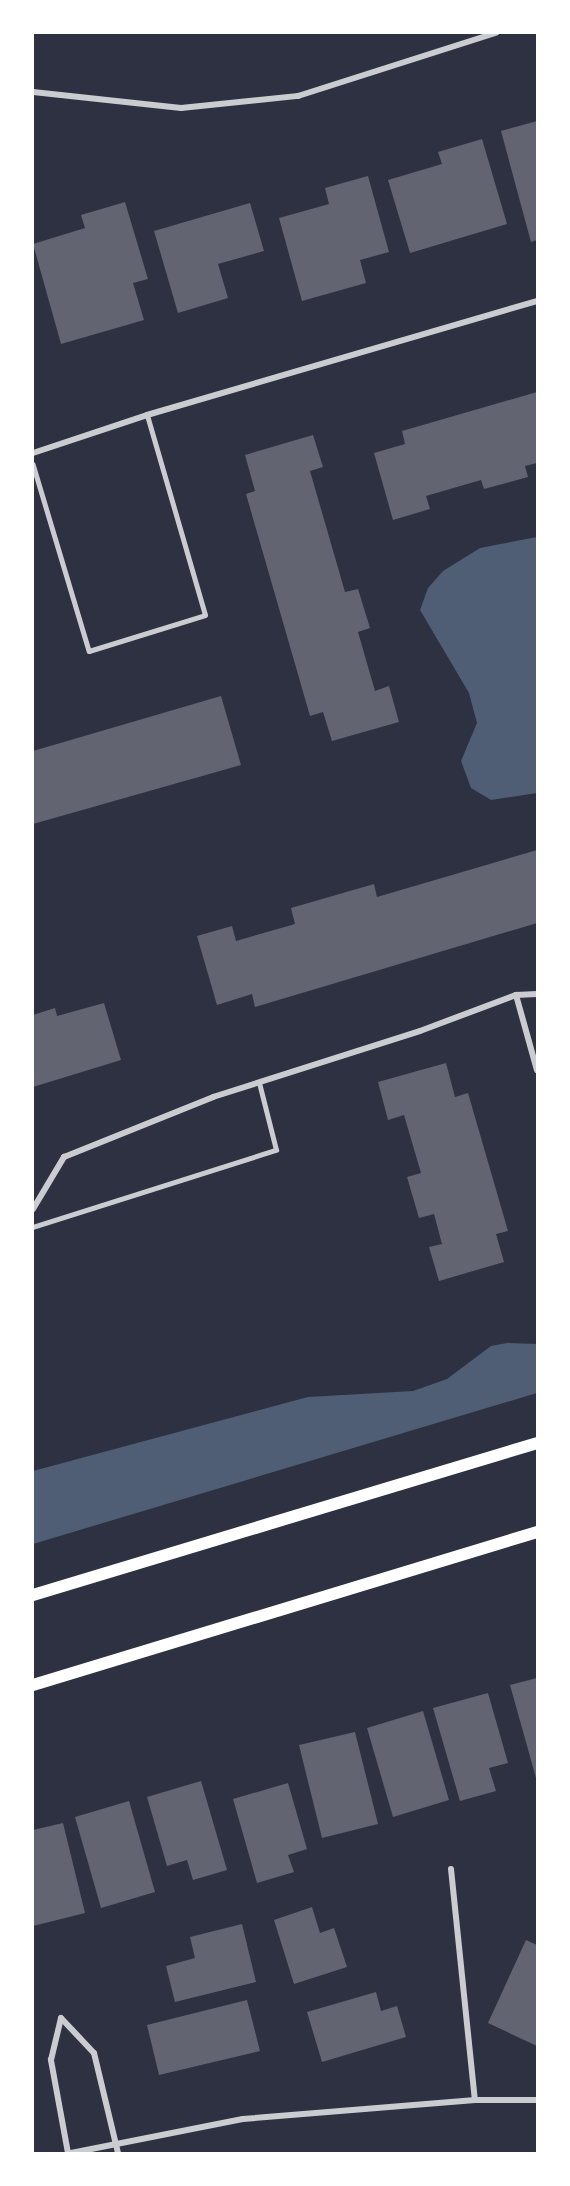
<!DOCTYPE html>
<html>
<head>
<meta charset="utf-8">
<style>
  body { margin:0 }
  #map { position:relative; width:570px; height:2186px; overflow:hidden; background:#2d3142; font-family:"Asap Condensed",sans-serif }
  div>[style] { position:absolute }
  .water>* { inset:0; background:#4f5d75 }
  .building>* { inset:0; background:#626471 }
  .service>* { height:4.5px; margin:-2.25px; padding:0 2.25px; transform-origin:2.25px; border-radius:2.25px; background:#caccd0 }
  .minor>* { height:6px; margin:-3px; padding:0 3px; transform-origin:3px; border-radius:3px; background:#caccd0 }
  .secondary>* { height:12px; margin:-6px; padding:0 6px; transform-origin:6px; border-radius:6px; background:#fff }
  span { translate:-50% -50%; white-space:nowrap; text-align:center; line-height:1.15; -webkit-text-stroke:5px #fff; paint-order:stroke }
  .frame { position:absolute; inset:0; border:34px solid #fff; pointer-events:none }
</style>
</head>
<body>
<div id="map">
  <div class="water">
    <div style="clip-path:polygon(537px 537px,537px 793px,491px 800px,471px 788px,461px 761px,477px 723px,469px 693px,420px 610px,428px 588px,443px 571px,480px 548px)"></div>
    <div style="clip-path:polygon(507px 1343px,537px 1344px,537px 1393px,33px 1544px,33px 1471px,308px 1397px,413px 1391px,447px 1379px,491px 1346px)"></div>
  </div>
  <div class="building">
    <div style="clip-path:polygon(537px 121px,537px 240px,531px 242px,501px 131px)"></div>
    <div style="clip-path:polygon(482px 139px,507px 224px,410px 253px,388px 180px,442px 164px,438px 152px)"></div>
    <div style="clip-path:polygon(368px 176px,389px 252px,360px 260px,366px 283px,302px 301px,279px 218px,329px 204px,325px 188px)"></div>
    <div style="clip-path:polygon(125px 202px,148px 279px,133px 283px,144px 320px,61px 344px,33px 244px,85px 228px,81px 215px)"></div>
    <div style="clip-path:polygon(250px 203px,264px 251px,218px 264px,228px 298px,178px 313px,154px 231px)"></div>
    <div style="clip-path:polygon(537px 392px,537px 463px,525px 466px,528px 477px,484px 489px,481px 480px,426px 496px,430px 509px,393px 520px,374px 453px,405px 444px,402px 431px)"></div>
    <div style="clip-path:polygon(313px 435px,323px 467px,310px 471px,345px 592px,358px 589px,370px 628px,358px 632px,375px 691px,389px 686px,399px 722px,332px 741px,323px 712px,310px 716px,246px 494px,255px 491px,245px 455px)"></div>
    <div style="clip-path:polygon(221px 696px,241px 765px,33px 824px,33px 751px)"></div>
    <div style="clip-path:polygon(537px 850px,537px 923px,255px 1007px,252px 994px,217px 1005px,197px 936px,232px 926px,236px 941px,295px 924px,291px 908px,374px 884px,377px 897px)"></div>
    <div style="clip-path:polygon(104px 1003px,121px 1060px,33px 1087px,33px 1015px,55px 1008px,57px 1016px)"></div>
    <div style="clip-path:polygon(446px 1063px,455px 1097px,468px 1093px,508px 1231px,496px 1234px,504px 1262px,439px 1281px,429px 1247px,442px 1244px,434px 1214px,419px 1218px,407px 1177px,421px 1173px,404px 1115px,388px 1120px,378px 1082px)"></div>
    <div style="clip-path:polygon(537px 1678px,537px 1778px,536px 1778px,510px 1685px)"></div>
    <div style="clip-path:polygon(488px 1693px,508px 1763px,489px 1768px,496px 1791px,460px 1801px,433px 1708px)"></div>
    <div style="clip-path:polygon(423px 1711px,449px 1800px,393px 1817px,367px 1728px)"></div>
    <div style="clip-path:polygon(355px 1732px,378px 1824px,322px 1838px,299px 1745px)"></div>
    <div style="clip-path:polygon(201px 1781px,227px 1870px,193px 1880px,187px 1860px,167px 1866px,147px 1797px)"></div>
    <div style="clip-path:polygon(288px 1783px,307px 1849px,288px 1855px,294px 1872px,257px 1883px,233px 1799px)"></div>
    <div style="clip-path:polygon(129px 1801px,155px 1892px,101px 1908px,75px 1817px)"></div>
    <div style="clip-path:polygon(63px 1823px,85px 1913px,33px 1926px,33px 1830px)"></div>
    <div style="clip-path:polygon(312px 1907px,320px 1933px,334px 1928px,347px 1967px,294px 1984px,274px 1920px)"></div>
    <div style="clip-path:polygon(242px 1924px,256px 1982px,175px 2002px,166px 1966px,195px 1958px,190px 1937px)"></div>
    <div style="clip-path:polygon(526px 1940px,537px 1945px,537px 2046px,488px 2023px)"></div>
    <div style="clip-path:polygon(376px 1992px,381px 2011px,397px 2006px,406px 2037px,322px 2062px,307px 2012px)"></div>
    <div style="clip-path:polygon(247px 2000px,260px 2051px,159px 2075px,147px 2025px)"></div>
  </div>
  <div class="service">
    <div style="left:33px;top:464px;width:195px;rotate:73.3deg"></div>
    <div style="left:89px;top:651px;width:121px;rotate:-17.2deg"></div>
    <div style="left:205px;top:615px;width:208px;rotate:-106.2deg"></div>
    <div style="left:33px;top:1227px;width:255px;rotate:-17.6deg"></div>
    <div style="left:276px;top:1150px;width:69px;rotate:-104.2deg"></div>
  </div>
  <div class="minor">
    <div style="left:33px;top:92px;width:149px;rotate:6.2deg"></div>
    <div style="left:181px;top:108px;width:118px;rotate:-5.9deg"></div>
    <div style="left:298px;top:96px;width:208px;rotate:-17.7deg"></div>
    <div style="left:33px;top:453px;width:120px;rotate:-18.4deg"></div>
    <div style="left:147px;top:415px;width:406px;rotate:-16.3deg"></div>
    <div style="left:516px;top:995px;width:78px;rotate:74.4deg"></div>
    <div style="left:33px;top:1209px;width:61px;rotate:-59.2deg"></div>
    <div style="left:64px;top:1157px;width:161px;rotate:-21.9deg"></div>
    <div style="left:213px;top:1097px;width:217px;rotate:-17.7deg"></div>
    <div style="left:420px;top:1031px;width:103px;rotate:-20.6deg"></div>
    <div style="left:516px;top:995px;width:21px;rotate:-3deg"></div>
    <div style="left:451px;top:1869px;width:232px;rotate:84.1deg"></div>
    <div style="left:68px;top:2153px;width:95px;rotate:-100.4deg"></div>
    <div style="left:51px;top:2060px;width:43px;rotate:-76.6deg"></div>
    <div style="left:61px;top:2018px;width:48px;rotate:46.7deg"></div>
    <div style="left:94px;top:2053px;width:103px;rotate:76.5deg"></div>
    <div style="left:71px;top:2153px;width:175px;rotate:-11.2deg"></div>
    <div style="left:243px;top:2119px;width:233px;rotate:-4.7deg"></div>
    <div style="left:475px;top:2100px;width:62px"></div>
  </div>
  <div class="secondary">
    <div style="left:33px;top:1595px;width:526px;rotate:-16.78deg"></div>
    <div style="left:33px;top:1685px;width:527px;rotate:-16.89deg"></div>
  </div>
  <div class="frame"></div>
</div>
</body>
</html>
